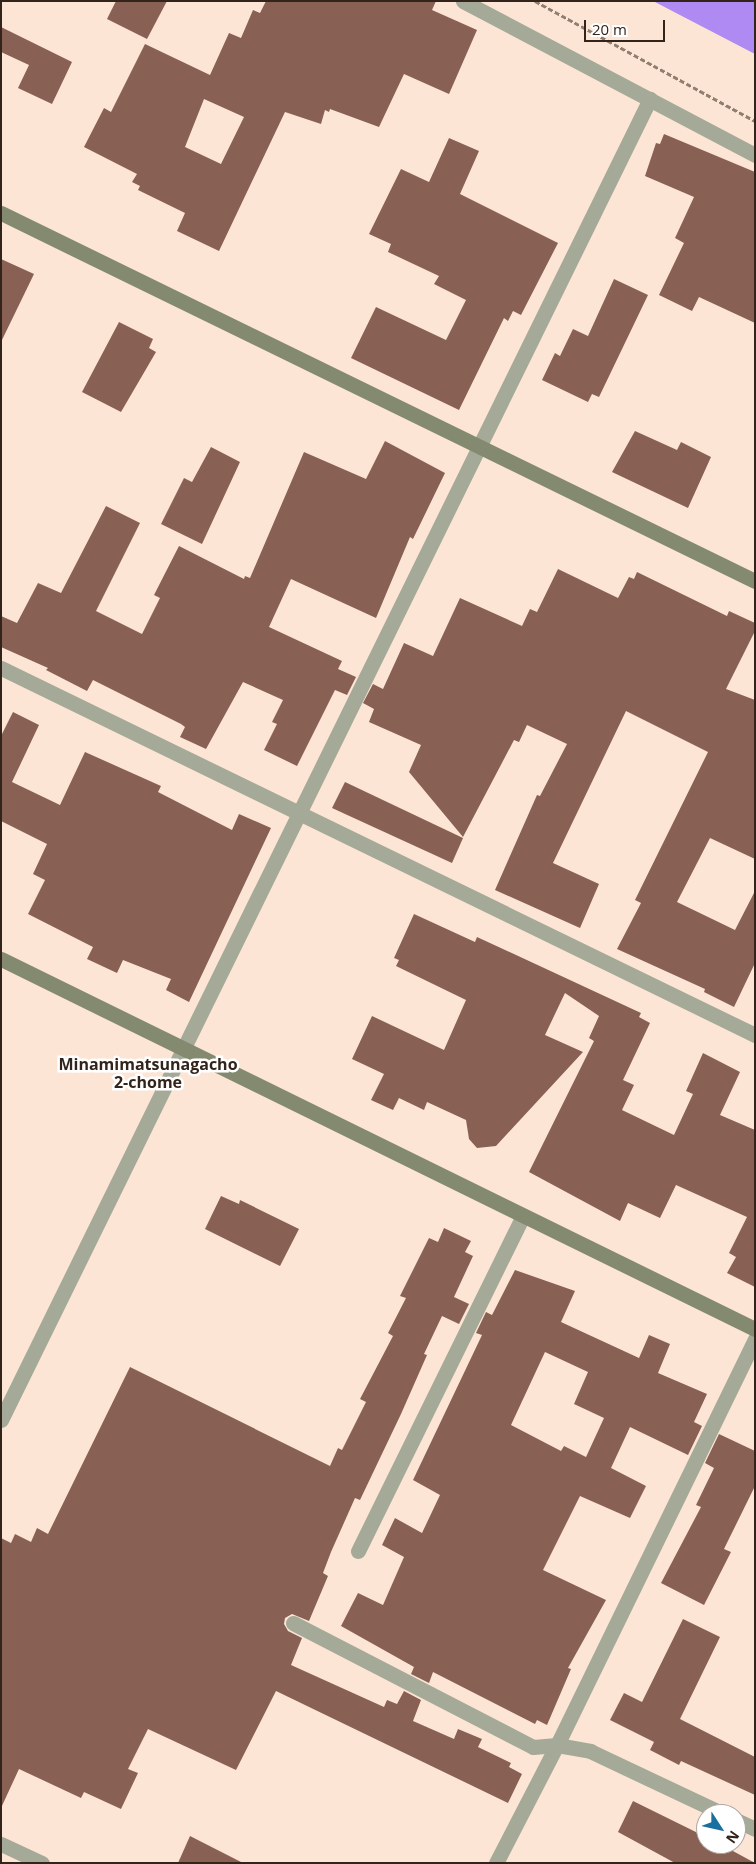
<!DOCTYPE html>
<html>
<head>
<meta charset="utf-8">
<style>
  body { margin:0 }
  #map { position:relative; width:756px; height:1864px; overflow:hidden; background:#fce5d5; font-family:"Open Sans",sans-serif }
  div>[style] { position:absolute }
  .water>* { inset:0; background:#af8af2 }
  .building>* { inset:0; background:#886154 }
  .path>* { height:3px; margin-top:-1.5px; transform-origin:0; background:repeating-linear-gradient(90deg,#907e71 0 5px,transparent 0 7.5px) }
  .street>* { height:15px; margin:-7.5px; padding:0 7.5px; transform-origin:7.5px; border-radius:7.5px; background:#a5a998 }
  .secondary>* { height:15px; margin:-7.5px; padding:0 7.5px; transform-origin:7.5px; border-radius:7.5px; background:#838a70 }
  span { translate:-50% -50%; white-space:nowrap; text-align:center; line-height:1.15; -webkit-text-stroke:5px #fff; paint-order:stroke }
  .neighbourhood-label { font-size:16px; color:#32241a; font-weight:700 }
  .frame { position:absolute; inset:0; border:2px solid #32241a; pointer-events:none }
  .north { position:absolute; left:696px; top:1804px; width:50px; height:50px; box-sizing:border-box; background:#fff; border:1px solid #ada7a3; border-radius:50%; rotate:125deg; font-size:14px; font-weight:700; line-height:20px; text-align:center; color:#32241a }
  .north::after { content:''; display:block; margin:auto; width:18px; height:22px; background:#1870a0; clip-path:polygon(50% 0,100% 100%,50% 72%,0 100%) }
  .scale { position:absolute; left:584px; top:20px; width:81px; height:22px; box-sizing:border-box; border:2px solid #32241a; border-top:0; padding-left:6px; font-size:15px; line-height:18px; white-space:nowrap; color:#32241a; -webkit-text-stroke:4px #fff; paint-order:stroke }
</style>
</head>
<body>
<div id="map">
  <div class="water">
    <div style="clip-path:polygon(653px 1px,755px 1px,755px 54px,753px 53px)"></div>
  </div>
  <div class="building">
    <div style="clip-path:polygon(116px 1px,167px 1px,147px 39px,107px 19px)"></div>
    <div style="clip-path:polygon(evenodd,266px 1px,436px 1px,432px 10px,477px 30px,449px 94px,404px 74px,379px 127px,330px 109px,329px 112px,325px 110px,321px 124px,285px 112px,219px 251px,177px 231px,185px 213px,138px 190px,140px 186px,132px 182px,137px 174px,84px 147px,104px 108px,111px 112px,145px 44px,210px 75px,229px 33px,241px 38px,253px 10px,260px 13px,266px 1px,204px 99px,244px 117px,221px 164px,185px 147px,204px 99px)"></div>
    <div style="clip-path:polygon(1px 27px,72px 62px,52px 104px,18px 88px,29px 65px,1px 52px)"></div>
    <div style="clip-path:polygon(664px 134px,755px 172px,755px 323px,699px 297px,692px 311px,659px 295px,684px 243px,675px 238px,694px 197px,645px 176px,656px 143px,660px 144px)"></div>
    <div style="clip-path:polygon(449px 138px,479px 151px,460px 194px,558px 243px,521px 315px,513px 311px,508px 321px,504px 318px,459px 410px,351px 358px,376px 307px,446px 340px,466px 300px,434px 284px,439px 276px,388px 252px,391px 244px,369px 234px,401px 169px,429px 182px)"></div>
    <div style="clip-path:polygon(1px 259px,34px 274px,1px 342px)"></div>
    <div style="clip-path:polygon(614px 279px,648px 295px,599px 397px,592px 394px,588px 402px,542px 380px,555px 353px,560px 356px,573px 329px,588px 336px)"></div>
    <div style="clip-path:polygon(119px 322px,153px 339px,149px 348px,156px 352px,121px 412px,82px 392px)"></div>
    <div style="clip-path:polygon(635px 431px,677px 450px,681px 442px,711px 457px,688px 508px,612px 472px)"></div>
    <div style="clip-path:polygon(385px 441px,445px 473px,413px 539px,410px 537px,376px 618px,291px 579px,269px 627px,342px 661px,338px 669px,356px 677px,347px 695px,335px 690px,297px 766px,264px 750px,277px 724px,272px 722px,283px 700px,243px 682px,206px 749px,180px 737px,185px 727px,181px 724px,93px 680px,87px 691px,46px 670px,48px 668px,1px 647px,1px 616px,17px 623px,38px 583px,61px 593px,106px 506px,140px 523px,96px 611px,142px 634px,160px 598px,154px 595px,179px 546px,244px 579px,245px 576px,250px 578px,304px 452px,366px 479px)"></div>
    <div style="clip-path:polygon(211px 447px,240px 462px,202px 544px,161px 524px,184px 478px,192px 482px)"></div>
    <div style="clip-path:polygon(558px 569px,618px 598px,629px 577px,634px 579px,637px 572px,727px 616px,729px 611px,755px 623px,755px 631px,726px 689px,755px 700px,755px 859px,710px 838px,677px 902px,735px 930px,755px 891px,755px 963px,734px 1007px,704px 992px,705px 989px,617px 949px,641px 903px,635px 900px,708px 752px,626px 711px,553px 863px,599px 884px,580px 928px,495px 890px,537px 795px,540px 796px,567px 744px,527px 725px,519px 742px,514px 740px,463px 837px,409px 772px,421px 745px,369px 722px,374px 709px,363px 703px,373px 684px,383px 689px,404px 643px,433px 656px,460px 598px,522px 626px,530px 609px,537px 612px)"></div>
    <div style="clip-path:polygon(13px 712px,39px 725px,12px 782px,60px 805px,85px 752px,161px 786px,158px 792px,232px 830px,239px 814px,271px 828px,189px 1002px,166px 990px,171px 979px,123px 960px,117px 973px,87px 959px,93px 947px,28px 914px,45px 880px,33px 874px,47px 844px,1px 821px,1px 736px)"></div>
    <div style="clip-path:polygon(345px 782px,463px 838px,452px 863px,332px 808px)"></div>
    <div style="clip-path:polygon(414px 914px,475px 942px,477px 937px,641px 1013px,639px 1017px,650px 1023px,623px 1080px,634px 1085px,622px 1110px,674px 1135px,693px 1094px,686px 1091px,703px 1053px,740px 1072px,720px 1115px,755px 1130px,755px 1287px,727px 1273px,736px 1257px,729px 1253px,747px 1217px,676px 1185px,660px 1218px,628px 1203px,620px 1221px,529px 1172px,594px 1041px,589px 1038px,599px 1016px,565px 993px,545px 1035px,583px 1052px,496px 1146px,477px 1148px,469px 1139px,466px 1120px,427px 1102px,424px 1110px,399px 1098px,393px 1110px,371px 1100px,384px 1074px,352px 1059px,372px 1016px,444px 1050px,466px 1000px,396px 966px,399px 960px,394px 958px)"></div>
    <div style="clip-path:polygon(221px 1196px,239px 1204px,240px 1200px,299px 1229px,280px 1266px,205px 1229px)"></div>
    <div style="clip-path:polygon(444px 1228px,471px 1241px,465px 1252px,473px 1256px,454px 1297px,469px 1304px,459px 1324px,442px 1316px,424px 1354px,427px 1355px,401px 1414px,360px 1500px,355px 1498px,331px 1552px,323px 1573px,328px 1576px,309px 1621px,292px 1614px,285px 1618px,284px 1624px,288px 1631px,302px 1638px,291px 1665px,384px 1707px,387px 1700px,397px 1704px,404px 1691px,421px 1700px,413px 1721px,454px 1739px,458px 1729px,482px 1739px,478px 1747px,511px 1763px,509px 1767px,522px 1774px,508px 1803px,276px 1691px,236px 1770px,148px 1729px,128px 1769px,138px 1773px,121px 1809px,84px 1792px,81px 1798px,19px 1769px,1px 1808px,1px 1538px,11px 1543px,15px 1534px,31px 1542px,37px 1528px,48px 1534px,130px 1367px,330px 1466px,338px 1448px,342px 1450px,366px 1402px,360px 1399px,393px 1336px,388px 1333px,406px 1298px,400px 1296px,429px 1238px,438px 1242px)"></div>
    <div style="clip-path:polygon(evenodd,515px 1270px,575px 1291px,561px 1322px,639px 1358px,649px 1335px,670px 1344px,658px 1373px,707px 1394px,694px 1422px,702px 1426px,688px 1455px,630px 1427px,611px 1468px,646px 1486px,630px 1518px,580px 1496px,543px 1570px,606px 1600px,568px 1668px,571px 1669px,547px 1725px,537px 1720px,535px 1724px,433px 1672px,429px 1683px,411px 1674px,414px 1667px,341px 1626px,358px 1593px,383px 1605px,404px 1557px,382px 1545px,395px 1518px,422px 1533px,440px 1495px,413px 1480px,482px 1335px,476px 1333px,486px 1312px,492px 1315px,515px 1270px,545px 1352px,588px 1372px,574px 1404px,604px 1418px,586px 1457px,564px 1446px,561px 1451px,511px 1425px,545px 1352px)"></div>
    <div style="clip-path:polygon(719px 1434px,755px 1451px,755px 1486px,724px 1549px,731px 1552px,704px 1605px,661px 1583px,701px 1507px,696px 1505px,714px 1468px,705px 1463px)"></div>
    <div style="clip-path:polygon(683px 1619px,720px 1637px,680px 1719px,755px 1757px,755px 1795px,681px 1761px,679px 1765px,650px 1750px,654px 1742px,610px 1720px,624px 1693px,642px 1702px)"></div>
    <div style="clip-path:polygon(633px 1801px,706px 1837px,706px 1844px,720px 1844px,755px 1863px,675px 1863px,618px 1832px)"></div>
    <div style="clip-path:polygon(190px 1836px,243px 1863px,178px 1863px)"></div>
  </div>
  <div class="path">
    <div style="left:535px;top:1px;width:251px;rotate:28.6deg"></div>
  </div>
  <div class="street">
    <div style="left:463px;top:1px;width:330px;rotate:27.8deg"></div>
    <div style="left:1px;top:668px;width:839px;rotate:25.95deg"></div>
    <div style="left:1px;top:1420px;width:1472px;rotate:-63.84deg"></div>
    <div style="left:358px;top:1551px;width:373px;rotate:-63.8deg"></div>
    <div style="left:293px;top:1623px;width:270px;rotate:27.3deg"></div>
    <div style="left:533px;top:1747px;width:24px;rotate:-5deg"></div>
    <div style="left:557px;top:1745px;width:34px;rotate:10deg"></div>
    <div style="left:590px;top:1751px;width:147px;rotate:25.3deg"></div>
    <div style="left:736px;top:1820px;width:21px;rotate:25deg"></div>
    <div style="left:1px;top:1844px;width:45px;rotate:24.9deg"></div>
    <div style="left:496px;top:1863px;width:133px;rotate:-62.7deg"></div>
    <div style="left:557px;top:1745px;width:452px;rotate:-64deg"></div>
  </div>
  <div class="secondary">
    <div style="left:1px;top:213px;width:839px;rotate:26.02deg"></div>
    <div style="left:1px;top:959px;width:840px;rotate:26.14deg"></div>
  </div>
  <div class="neighbourhood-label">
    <span style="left:148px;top:1073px">Minamimatsunagacho<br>2-chome</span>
  </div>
  <div class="frame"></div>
  <div class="north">N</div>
  <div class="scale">20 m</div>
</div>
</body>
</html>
